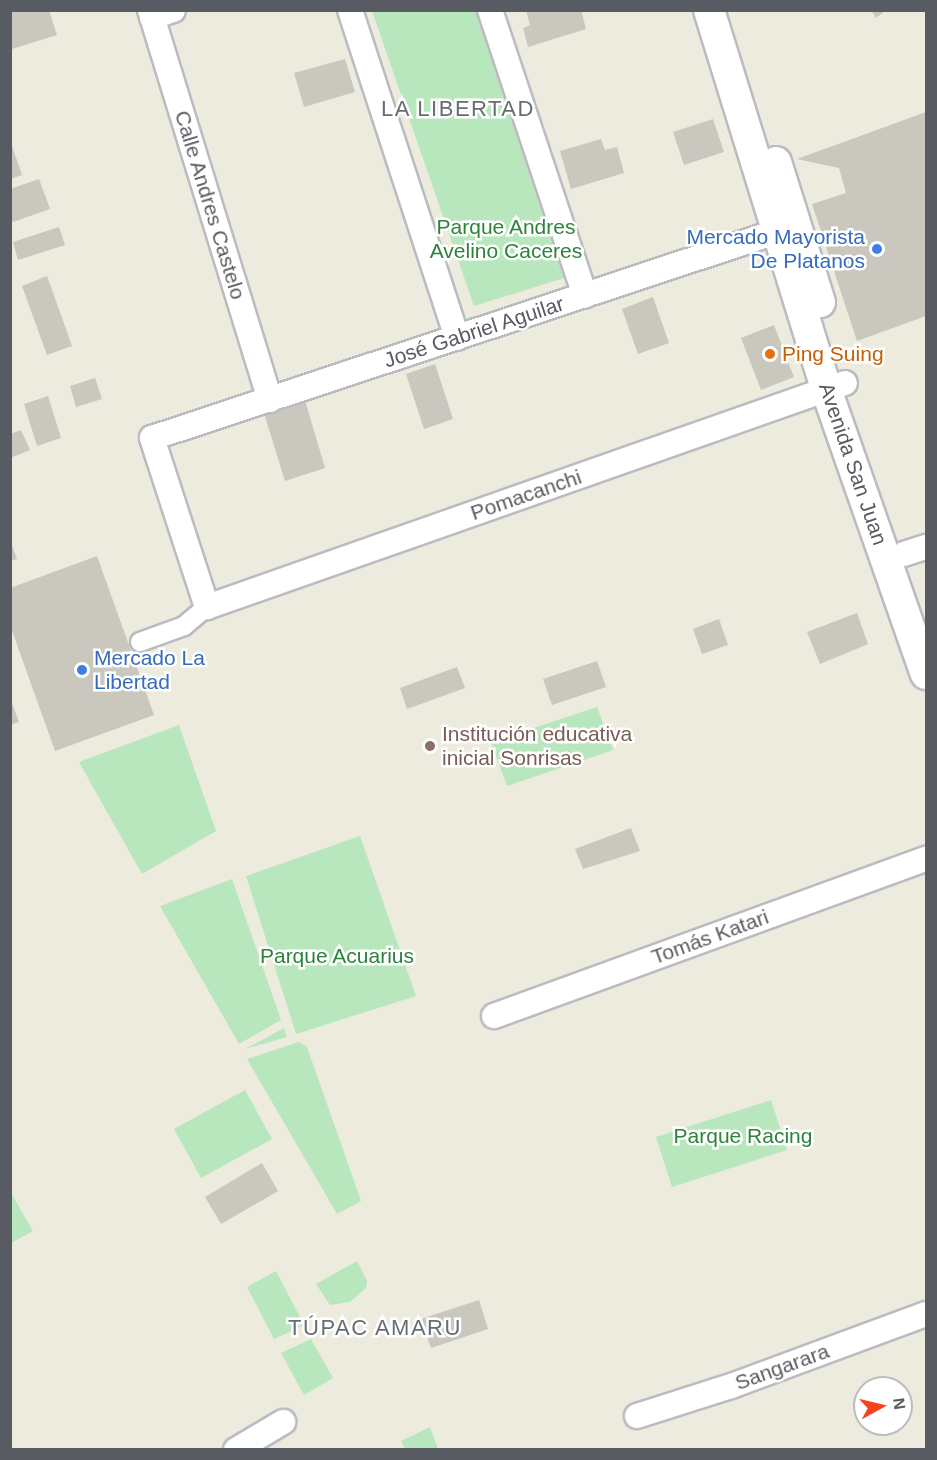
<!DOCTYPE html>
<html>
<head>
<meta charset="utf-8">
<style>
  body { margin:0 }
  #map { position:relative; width:937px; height:1460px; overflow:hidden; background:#ecebde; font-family:Helvetica,sans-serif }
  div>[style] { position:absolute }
  .green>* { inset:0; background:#b8e7bd }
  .building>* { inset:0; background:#c9c7be }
  .roads { filter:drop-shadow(2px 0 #babcc2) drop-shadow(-2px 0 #babcc2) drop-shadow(0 2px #babcc2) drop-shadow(0 -2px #babcc2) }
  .pedestrian>* { height:18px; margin:-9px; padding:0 9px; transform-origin:9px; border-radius:9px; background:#fff }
  .minor>* { height:24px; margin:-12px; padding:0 12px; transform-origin:12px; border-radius:12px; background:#fff }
  .tertiary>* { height:30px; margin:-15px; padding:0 15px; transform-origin:15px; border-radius:15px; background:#fff }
  .dots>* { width:16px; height:16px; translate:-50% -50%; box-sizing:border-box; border:3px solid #fff; border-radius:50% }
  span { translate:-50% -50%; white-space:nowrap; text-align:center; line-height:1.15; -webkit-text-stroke:5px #fff; paint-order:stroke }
  .street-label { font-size:21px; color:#585b61 }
  .park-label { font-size:21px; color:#2e833b }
  .shop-label { font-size:21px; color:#366cbe }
  .right { translate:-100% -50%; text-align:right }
  .left { translate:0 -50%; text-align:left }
  .food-label { font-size:21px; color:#c56008 }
  .education-label { font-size:21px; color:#785e54 }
  .neighbourhood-label { font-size:22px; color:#696d73; letter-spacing:1.5px }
  .frame { position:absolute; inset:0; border:12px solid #585b61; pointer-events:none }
  .north { position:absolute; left:853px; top:1376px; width:60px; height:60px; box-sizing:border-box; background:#fff; border:2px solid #bcbdc0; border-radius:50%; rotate:82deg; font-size:16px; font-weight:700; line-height:24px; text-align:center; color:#585b61 }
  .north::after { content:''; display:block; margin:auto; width:21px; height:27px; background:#f4441c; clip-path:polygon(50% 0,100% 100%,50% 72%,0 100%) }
</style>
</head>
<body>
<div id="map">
  <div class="green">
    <div style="clip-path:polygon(372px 11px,479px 11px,574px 275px,474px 306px)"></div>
    <div style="clip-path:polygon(597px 707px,613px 750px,507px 786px,491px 742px)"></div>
    <div style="clip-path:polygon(179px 725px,216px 831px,142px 874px,79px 762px)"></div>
    <div style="clip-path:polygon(360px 836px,416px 996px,296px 1034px,246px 876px)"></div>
    <div style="clip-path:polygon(232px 879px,281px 1020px,239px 1044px,160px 906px)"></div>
    <div style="clip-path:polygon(284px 1028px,287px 1037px,245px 1049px)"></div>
    <div style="clip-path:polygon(299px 1042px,307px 1047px,361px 1201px,337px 1214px,247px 1059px)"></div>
    <div style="clip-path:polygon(245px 1090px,272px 1139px,201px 1178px,174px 1129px)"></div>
    <div style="clip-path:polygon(771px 1100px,787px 1150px,672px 1187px,656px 1137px)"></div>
    <div style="clip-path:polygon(10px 1191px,33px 1231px,11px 1243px,10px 1243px)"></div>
    <div style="clip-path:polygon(357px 1261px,367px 1281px,366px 1288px,350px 1302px,330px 1305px,316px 1284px)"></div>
    <div style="clip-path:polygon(276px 1271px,304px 1325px,274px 1339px,247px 1287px)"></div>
    <div style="clip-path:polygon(311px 1339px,333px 1378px,304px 1395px,281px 1353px)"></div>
    <div style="clip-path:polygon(430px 1427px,438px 1449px,405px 1449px,401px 1441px)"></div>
  </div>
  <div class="building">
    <div style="clip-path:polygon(10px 10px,49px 10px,57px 35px,12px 49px)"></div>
    <div style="clip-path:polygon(526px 10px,581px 10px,586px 29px,528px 47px,523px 28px,530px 25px)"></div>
    <div style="clip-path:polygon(871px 10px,886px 10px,876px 18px)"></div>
    <div style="clip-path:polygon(345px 59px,355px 92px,304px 107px,294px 73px)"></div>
    <div style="clip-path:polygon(926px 112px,926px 316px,857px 341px,812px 204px,846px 193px,839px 168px,797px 159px)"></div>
    <div style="clip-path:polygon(713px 119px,724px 152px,684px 165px,673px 132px)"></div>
    <div style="clip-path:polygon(601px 139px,605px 150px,617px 147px,624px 173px,571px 189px,560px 151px)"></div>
    <div style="clip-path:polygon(10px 140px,22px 175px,10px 179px)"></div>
    <div style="clip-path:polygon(39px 179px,50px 209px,10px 223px,10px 189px)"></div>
    <div style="clip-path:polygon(59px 227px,65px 245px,18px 260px,13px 242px)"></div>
    <div style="clip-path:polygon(47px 276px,72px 346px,47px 355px,22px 286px)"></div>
    <div style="clip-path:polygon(653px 297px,669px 343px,638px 354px,622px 309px)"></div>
    <div style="clip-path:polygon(774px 325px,794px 377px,761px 390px,741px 338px)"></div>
    <div style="clip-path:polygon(435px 364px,453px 419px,424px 429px,406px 374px)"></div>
    <div style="clip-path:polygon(95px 378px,102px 399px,76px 407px,70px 386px)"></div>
    <div style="clip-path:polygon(48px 396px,61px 438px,37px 446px,24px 404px)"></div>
    <div style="clip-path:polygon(304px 397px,325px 468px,285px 481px,263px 410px)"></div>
    <div style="clip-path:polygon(21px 430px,30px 450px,10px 458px,10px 434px)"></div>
    <div style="clip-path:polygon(10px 540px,17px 559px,10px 561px)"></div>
    <div style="clip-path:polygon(97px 556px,154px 715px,55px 751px,10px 625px,10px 588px)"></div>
    <div style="clip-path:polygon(857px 613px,868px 644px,820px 664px,807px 632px)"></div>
    <div style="clip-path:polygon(719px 619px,728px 645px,702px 654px,693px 629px)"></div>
    <div style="clip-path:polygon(597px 661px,606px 687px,552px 705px,543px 679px)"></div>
    <div style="clip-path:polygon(457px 667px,465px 688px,407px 709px,400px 688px)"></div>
    <div style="clip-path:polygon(10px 698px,19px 722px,10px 725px)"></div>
    <div style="clip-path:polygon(631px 828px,640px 851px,583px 869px,575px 849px)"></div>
    <div style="clip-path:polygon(262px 1163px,278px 1191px,221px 1224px,205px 1197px)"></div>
    <div style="clip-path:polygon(479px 1300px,488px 1329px,431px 1348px,421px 1319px)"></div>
  </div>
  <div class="roads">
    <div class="pedestrian">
      <div style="left:140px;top:642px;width:47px;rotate:-20deg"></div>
      <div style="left:184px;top:626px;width:30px;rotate:-40deg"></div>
    </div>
    <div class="minor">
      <div style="left:150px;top:10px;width:408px;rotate:72.9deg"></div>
      <div style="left:350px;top:10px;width:345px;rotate:71.9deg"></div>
      <div style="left:490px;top:10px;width:301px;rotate:71.6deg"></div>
      <div style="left:152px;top:17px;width:22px;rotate:-18deg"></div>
      <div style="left:794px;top:226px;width:676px;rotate:161.73deg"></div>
      <div style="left:152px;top:438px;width:178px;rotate:72deg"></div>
      <div style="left:207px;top:607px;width:676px;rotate:-19.35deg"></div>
      <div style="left:904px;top:554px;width:23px;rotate:-18deg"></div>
      <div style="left:494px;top:1016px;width:460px;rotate:-20deg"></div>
      <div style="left:637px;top:1416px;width:99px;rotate:-17.7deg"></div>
      <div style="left:731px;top:1386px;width:208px;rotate:-20.3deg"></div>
      <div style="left:236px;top:1450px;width:55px;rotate:-30.8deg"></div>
    </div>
    <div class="tertiary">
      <div style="left:709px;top:10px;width:397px;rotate:72.8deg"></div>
      <div style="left:826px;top:389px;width:302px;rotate:70.7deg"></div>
      <div style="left:776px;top:162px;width:147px;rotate:72.6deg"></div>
    </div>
  </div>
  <div class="dots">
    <div style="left:877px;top:249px;background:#3f7fe0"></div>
    <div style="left:770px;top:354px;background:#e8710a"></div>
    <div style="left:82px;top:670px;background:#3f7fe0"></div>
    <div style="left:430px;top:746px;background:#8d6e63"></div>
  </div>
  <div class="street-label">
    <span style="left:210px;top:205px;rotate:73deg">Calle Andres Castelo</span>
    <span style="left:474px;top:332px;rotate:-18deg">José Gabriel Aguilar</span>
    <span style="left:853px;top:464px;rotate:71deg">Avenida San Juan</span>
    <span style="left:526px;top:495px;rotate:-19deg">Pomacanchi</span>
    <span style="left:710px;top:937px;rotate:-20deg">Tomás Katari</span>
    <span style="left:782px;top:1367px;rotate:-20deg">Sangarara</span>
  </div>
  <div class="park-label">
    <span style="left:506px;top:239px">Parque Andres<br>Avelino Caceres</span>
    <span style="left:337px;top:956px">Parque Acuarius</span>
    <span style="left:743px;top:1136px">Parque Racing</span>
  </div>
  <div class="shop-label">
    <span class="right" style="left:865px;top:249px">Mercado Mayorista<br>De Platanos</span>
    <span class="left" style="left:94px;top:670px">Mercado La<br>Libertad</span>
  </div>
  <div class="food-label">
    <span class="left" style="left:782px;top:354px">Ping Suing</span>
  </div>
  <div class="education-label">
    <span class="left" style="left:442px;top:746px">Institución educativa<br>inicial Sonrisas</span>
  </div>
  <div class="neighbourhood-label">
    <span style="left:458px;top:109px">LA LIBERTAD</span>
    <span style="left:375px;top:1328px">TÚPAC AMARU</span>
  </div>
  <div class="frame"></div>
  <div class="north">N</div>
</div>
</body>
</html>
